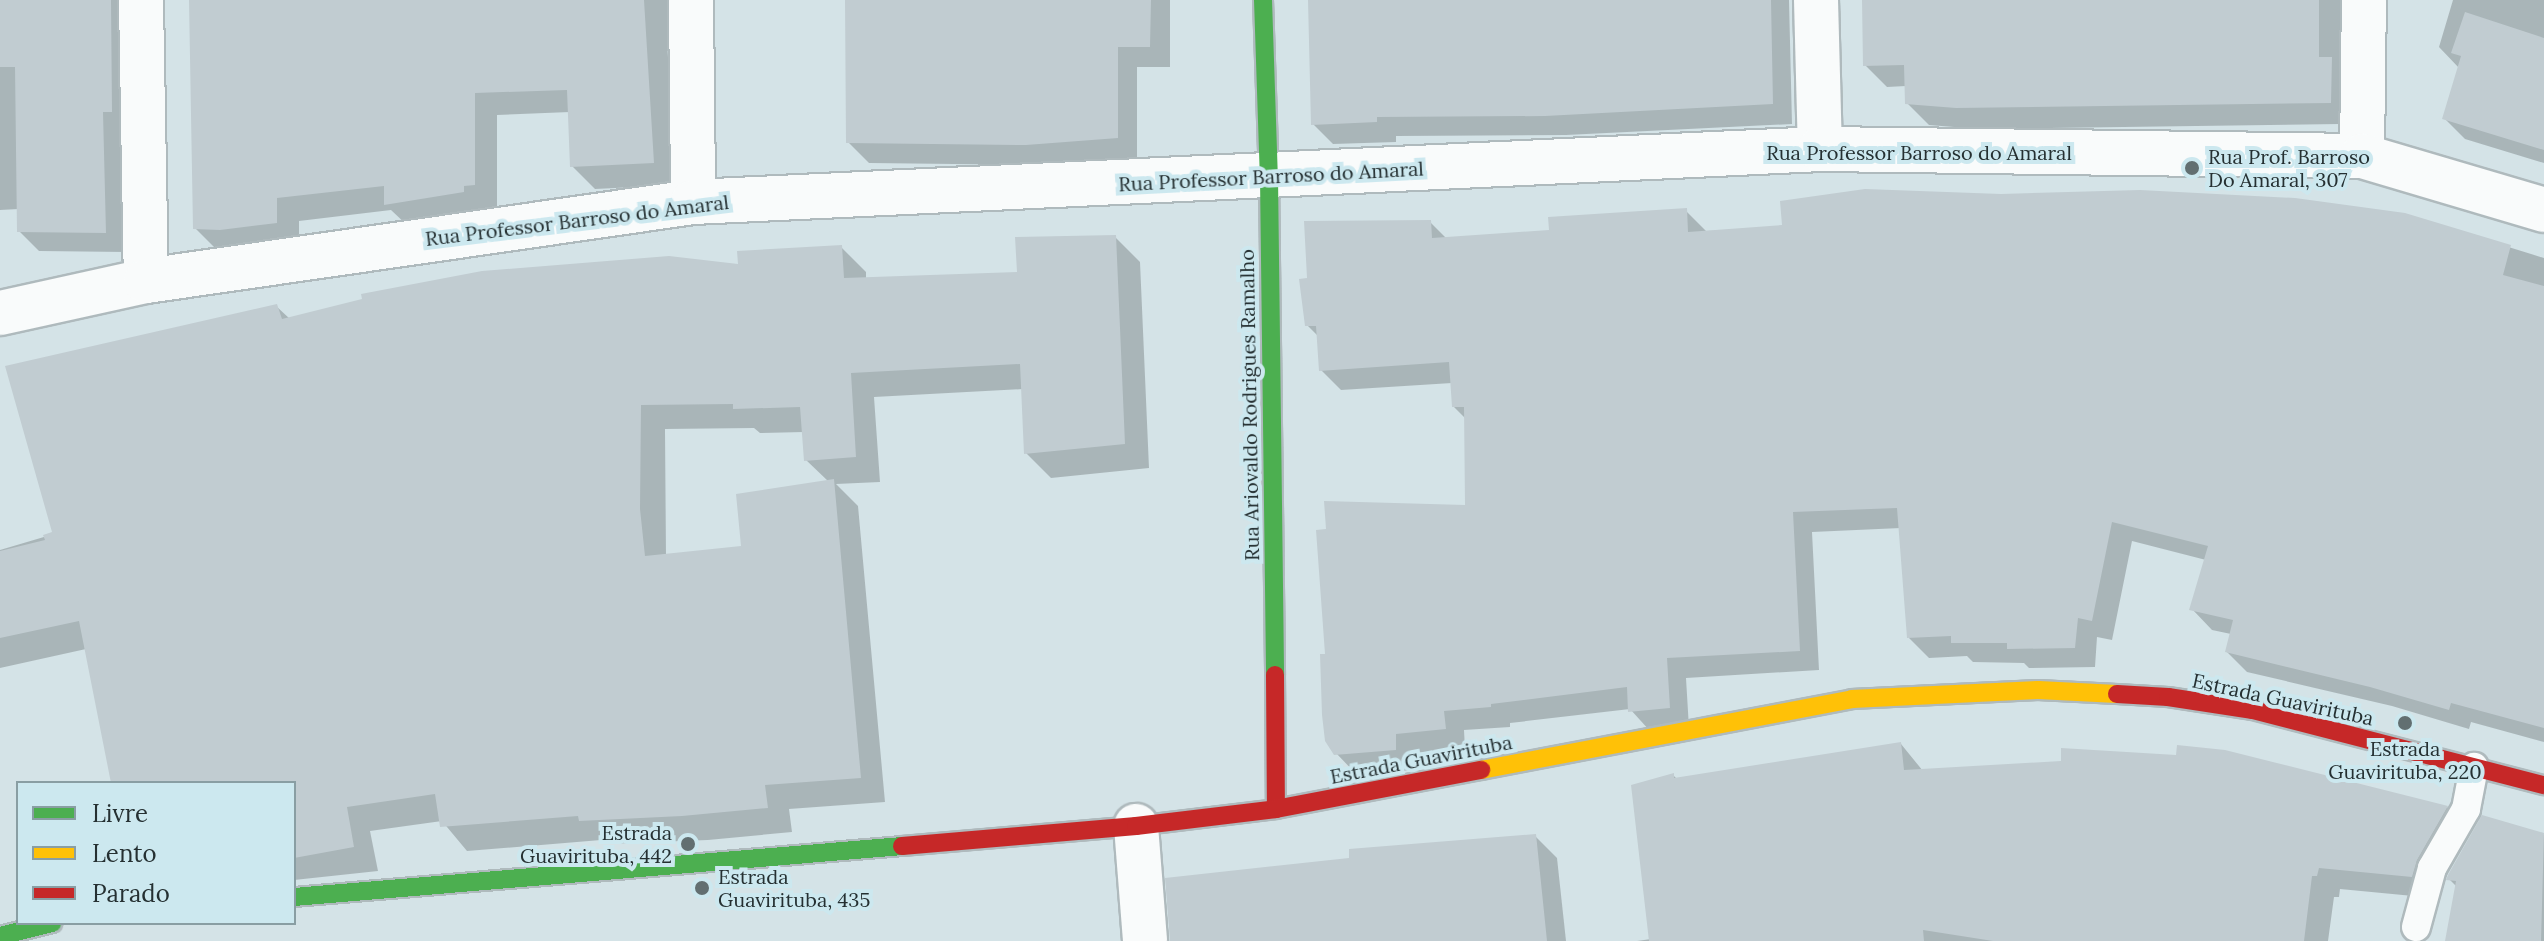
<!DOCTYPE html>
<html>
<head>
<meta charset="utf-8">
<style>
  body { margin:0 }
  #map { position:relative; width:2544px; height:941px; overflow:hidden; background:#d4e3e7; font-family:Lora,serif }
  div>[style] { position:absolute }
  .shadow>* { inset:0; background:#0003 }
  .building>* { inset:0; background:#c1ccd1 }
  .roads { filter:drop-shadow(2px 0 #afbabd) drop-shadow(-2px 0 #afbabd) drop-shadow(0 2px #afbabd) drop-shadow(0 -2px #afbabd) }
  .lane>* { height:28px; margin:-14px; padding:0 14px; transform-origin:14px; border-radius:14px; background:#f9fbfb }
  .street>* { height:44px; margin:-22px; padding:0 22px; transform-origin:22px; border-radius:22px; background:#f9fbfb }
  .fast>* { height:18px; margin:-9px; padding:0 9px; transform-origin:9px; border-radius:9px; background:#4caf50 }
  .slow>* { height:18px; margin:-9px; padding:0 9px; transform-origin:9px; border-radius:9px; background:#ffc107 }
  .jam>* { height:18px; margin:-9px; padding:0 9px; transform-origin:9px; border-radius:9px; background:#c62828 }
  .dots>* { width:22px; height:22px; translate:-50% -50%; box-sizing:border-box; border:4px solid #cce8ef; border-radius:50% }
  span { translate:-50% -50%; white-space:nowrap; text-align:center; line-height:1.15; -webkit-text-stroke:8px #cce8ef; paint-order:stroke }
  .street-label { font-size:20px; color:#253032 }
  .poi-label { font-size:20px; color:#253032 }
  .left { translate:0 -50%; text-align:left }
  .right { translate:-100% -50%; text-align:right }
  .legend { position:absolute; left:16px; top:781px; width:280px; height:144px; box-sizing:border-box; background:#cce8ef; border:2px solid #899ea3; margin:0; padding:10px 14px; list-style:none; font-size:24px; color:#253032 }
  .legend li { display:flex; align-items:center; gap:16px; height:40px }
  .legend b { width:40px; border:2px solid #899ea3 }
</style>
</head>
<body>
<div id="map">
  <div class="shadow">
    <div style="clip-path:polygon(0 0,129px 0,125px 252px,39px 251px,19px 231px,19px 209px,0 210px)"></div>
    <div style="clip-path:polygon(190px 0,676px 0,678px 40px,667px 41px,676px 185px,595px 189px,572px 166px,570px 112px,497px 115px,497px 207px,486px 208px,486px 214px,409px 227px,391px 210px,299px 221px,299px 246px,218px 251px,195px 228px)"></div>
    <div style="clip-path:polygon(847px 0,1170px 0,1170px 67px,1137px 67px,1137px 158px,1047px 165px,869px 163px,848px 142px)"></div>
    <div style="clip-path:polygon(1310px 0,1789px 0,1792px 124px,1566px 135px,1396px 136px,1396px 142px,1333px 144px,1313px 124px)"></div>
    <div style="clip-path:polygon(1864px 0,2340px 0,2340px 124px,1979px 129px,1929px 125px,1907px 103px,1906px 86px,1887px 87px,1865px 65px)"></div>
    <div style="clip-path:polygon(2453px 0,2544px 0,2544px 163px,2465px 139px,2444px 118px,2459px 68px,2439px 47px)"></div>
    <div style="clip-path:polygon(1686px 211px,1706px 231px,2405px 215px,2544px 258px,2544px 742px,2471px 722px,2469px 729px,2392px 706px,2247px 672px,2227px 652px,2231px 634px,2212px 630px,2192px 609px,2206px 560px,2132px 541px,2112px 640px,2097px 637px,2095px 667px,2029px 668px,2024px 663px,1973px 662px,1967px 656px,1929px 658px,1909px 638px,1901px 528px,1812px 532px,1819px 670px,1686px 678px,1689px 728px,1650px 731px,1630px 709px,1510px 723px,1510px 727px,1464px 730px,1465px 749px,1415px 753px,1416px 770px,1356px 774px,1336px 753px,1327px 656px,1467px 507px,1466px 419px,1454px 407px,1452px 383px,1341px 390px,1321px 370px,1319px 337px,1307px 325px,1430px 222px,1447px 239px,1551px 232px)"></div>
    <div style="clip-path:polygon(evenodd,1115px 237px,1140px 262px,1149px 468px,1051px 478px,1026px 453px,1023px 389px,874px 397px,880px 482px,836px 484px,858px 506px,885px 802px,789px 809px,792px 832px,708px 840px,605px 844px,601px 840px,467px 851px,442px 821px,370px 831px,378px 871px,294px 880px,294px 783px,114px 783px,86px 649px,0 668px,0 550px,54px 534px,276px 306px,290px 319px,740px 267px,841px 247px,866px 272px,866px 279px,1019px 274px,1115px 237px,754px 428px,760px 433px,804px 432px,806px 460px,829px 482px,744px 548px,666px 556px,665px 429px,754px 428px)"></div>
    <div style="clip-path:polygon(1901px 744px,1923px 771px,2225px 752px,2447px 807px,2469px 829px,2438px 882px,2434px 898px,2340px 889px,2339px 897px,2334px 897px,2328px 941px,1637px 941px,1651px 939px,1673px 775px,1678px 780px)"></div>
    <div style="clip-path:polygon(2483px 817px,2544px 835px,2544px 941px,2446px 941px,2457px 887px,2449px 879px)"></div>
    <div style="clip-path:polygon(1535px 836px,1557px 858px,1566px 941px,1171px 941px,1352px 860px)"></div>
  </div>
  <div class="building">
    <div style="clip-path:polygon(0 0,111px 0,112px 112px,103px 112px,106px 233px,17px 232px,15px 67px,0 67px)"></div>
    <div style="clip-path:polygon(189px 0,644px 0,654px 163px,570px 167px,567px 90px,475px 93px,475px 185px,464px 186px,464px 192px,384px 205px,384px 186px,277px 198px,277px 223px,220px 230px,193px 229px)"></div>
    <div style="clip-path:polygon(845px 0,1151px 0,1150px 47px,1118px 47px,1118px 138px,1026px 145px,846px 143px)"></div>
    <div style="clip-path:polygon(1308px 0,1771px 0,1773px 104px,1545px 116px,1377px 117px,1377px 122px,1311px 125px)"></div>
    <div style="clip-path:polygon(1862px 0,2319px 0,2319px 57px,2332px 57px,2331px 103px,1956px 108px,1905px 104px,1904px 65px,1863px 66px)"></div>
    <div style="clip-path:polygon(2465px 12px,2544px 38px,2544px 150px,2442px 119px,2461px 56px,2451px 53px)"></div>
    <div style="clip-path:polygon(1865px 189px,2001px 194px,2140px 190px,2295px 198px,2405px 213px,2511px 245px,2503px 275px,2544px 286px,2544px 728px,2451px 703px,2449px 710px,2370px 687px,2225px 652px,2233px 620px,2189px 610px,2208px 546px,2112px 522px,2092px 621px,2078px 618px,2075px 648px,2007px 649px,2007px 643px,1951px 643px,1951px 636px,1907px 638px,1897px 508px,1793px 512px,1800px 651px,1667px 658px,1670px 708px,1628px 712px,1627px 687px,1491px 704px,1491px 707px,1444px 711px,1446px 729px,1396px 734px,1396px 750px,1334px 755px,1325px 741px,1322px 715px,1320px 654px,1325px 654px,1316px 530px,1326px 529px,1324px 501px,1465px 505px,1464px 407px,1452px 407px,1449px 362px,1319px 371px,1316px 326px,1305px 326px,1299px 279px,1307px 278px,1304px 221px,1431px 220px,1432px 238px,1549px 230px,1548px 217px,1687px 208px,1688px 232px,1782px 225px,1780px 201px)"></div>
    <div style="clip-path:polygon(1116px 235px,1125px 444px,1024px 454px,1020px 364px,851px 373px,856px 457px,804px 461px,800px 407px,733px 409px,733px 404px,641px 405px,640px 509px,645px 556px,741px 546px,736px 494px,834px 479px,861px 778px,765px 785px,768px 808px,682px 816px,579px 821px,578px 816px,440px 827px,435px 794px,347px 807px,354px 847px,294px 858px,294px 783px,111px 783px,79px 621px,0 638px,0 551px,45px 540px,43px 535px,52px 532px,5px 366px,277px 304px,282px 319px,362px 299px,361px 294px,482px 271px,669px 256px,738px 264px,737px 251px,842px 245px,844px 278px,1017px 272px,1015px 237px)"></div>
    <div style="clip-path:polygon(1901px 742px,1904px 770px,2061px 761px,2061px 748px,2176px 755px,2177px 745px,2225px 750px,2448px 806px,2417px 860px,2412px 877px,2319px 868px,2317px 876px,2312px 876px,2304px 941px,1993px 941px,1923px 930px,1924px 941px,1649px 941px,1631px 785px,1674px 773px,1674px 778px)"></div>
    <div style="clip-path:polygon(2482px 815px,2544px 833px,2541px 941px,2445px 941px,2456px 881px,2446px 880px,2448px 875px)"></div>
    <div style="clip-path:polygon(1536px 834px,1547px 941px,1170px 941px,1165px 878px,1349px 858px,1349px 849px)"></div>
  </div>
  <div class="roads">
    <div class="lane">
      <div style="left:2416px;top:927px;width:61px;rotate:-74.8deg"></div>
      <div style="left:2432px;top:868px;width:68px;rotate:-60deg"></div>
      <div style="left:2466px;top:809px;width:43px;rotate:-79.2deg"></div>
    </div>
    <div class="street">
      <div style="left:141px;top:0;width:281px;rotate:89deg"></div>
      <div style="left:691px;top:0;width:202px;rotate:89.4deg"></div>
      <div style="left:1816px;top:0;width:149px;rotate:88.5deg"></div>
      <div style="left:2362px;top:156px;width:156px;rotate:-89.3deg"></div>
      <div style="left:0;top:313px;width:149px;rotate:-12.4deg"></div>
      <div style="left:146px;top:281px;width:553px;rotate:-8.22deg"></div>
      <div style="left:693px;top:202px;width:1128px;rotate:-2.69deg"></div>
      <div style="left:1820px;top:149px;width:542px;rotate:0.74deg"></div>
      <div style="left:2362px;top:156px;width:190px;rotate:16.5deg"></div>
      <div style="left:1136px;top:826px;width:115px;rotate:85.5deg"></div>
    </div>
    <div class="fast">
      <div style="left:1263px;top:0;width:177px;rotate:88.1deg"></div>
      <div style="left:1269px;top:177px;width:498px;rotate:89.3deg"></div>
      <div style="left:294px;top:897px;width:610px;rotate:-4.79deg"></div>
      <div style="left:0;top:936px;width:54px;rotate:-14deg"></div>
    </div>
    <div class="slow">
      <div style="left:1481px;top:770px;width:378px;rotate:-10.8deg"></div>
      <div style="left:1852px;top:699px;width:186px;rotate:-2.8deg"></div>
      <div style="left:2038px;top:690px;width:79px;rotate:2.9deg"></div>
    </div>
    <div class="jam">
      <div style="left:1275px;top:675px;width:134px;rotate:89.6deg"></div>
      <div style="left:2117px;top:694px;width:51px;rotate:3.4deg"></div>
      <div style="left:2168px;top:697px;width:86px;rotate:8.7deg"></div>
      <div style="left:2253px;top:710px;width:301px;rotate:14.5deg"></div>
      <div style="left:902px;top:846px;width:235px;rotate:-4.9deg"></div>
      <div style="left:1136px;top:826px;width:141px;rotate:-6.9deg"></div>
      <div style="left:1276px;top:809px;width:209px;rotate:-10.8deg"></div>
    </div>
  </div>
  <div class="dots">
    <div style="left:2192px;top:168px;background:#626f71"></div>
    <div style="left:2405px;top:723px;background:#626f71"></div>
    <div style="left:688px;top:844px;background:#626f71"></div>
    <div style="left:702px;top:888px;background:#626f71"></div>
  </div>
  <div class="street-label">
    <span style="left:1919px;top:152px">Rua Professor Barroso do Amaral</span>
    <span style="left:1271px;top:176px;rotate:-3deg">Rua Professor Barroso do Amaral</span>
    <span style="left:577px;top:220px;rotate:-7deg">Rua Professor Barroso do Amaral</span>
    <span style="left:1249px;top:405px;rotate:-91deg">Rua Ariovaldo Rodrigues Ramalho</span>
    <span style="left:2283px;top:699px;rotate:12deg">Estrada Guavirituba</span>
    <span style="left:1421px;top:759px;rotate:-11deg">Estrada Guavirituba</span>
  </div>
  <div class="poi-label">
    <span class="left" style="left:2208px;top:168px">Rua Prof. Barroso<br>Do Amaral, 307</span>
    <span style="left:2405px;top:760px">Estrada<br>Guavirituba, 220</span>
    <span class="right" style="left:672px;top:844px">Estrada<br>Guavirituba, 442</span>
    <span class="left" style="left:718px;top:888px">Estrada<br>Guavirituba, 435</span>
  </div>
  <ul class="legend">
  <li><b style="height:10px;background:#4caf50"></b>Livre</li>
  <li><b style="height:10px;background:#ffc107"></b>Lento</li>
  <li><b style="height:10px;background:#c62828"></b>Parado</li>
  </ul>
</div>
</body>
</html>
